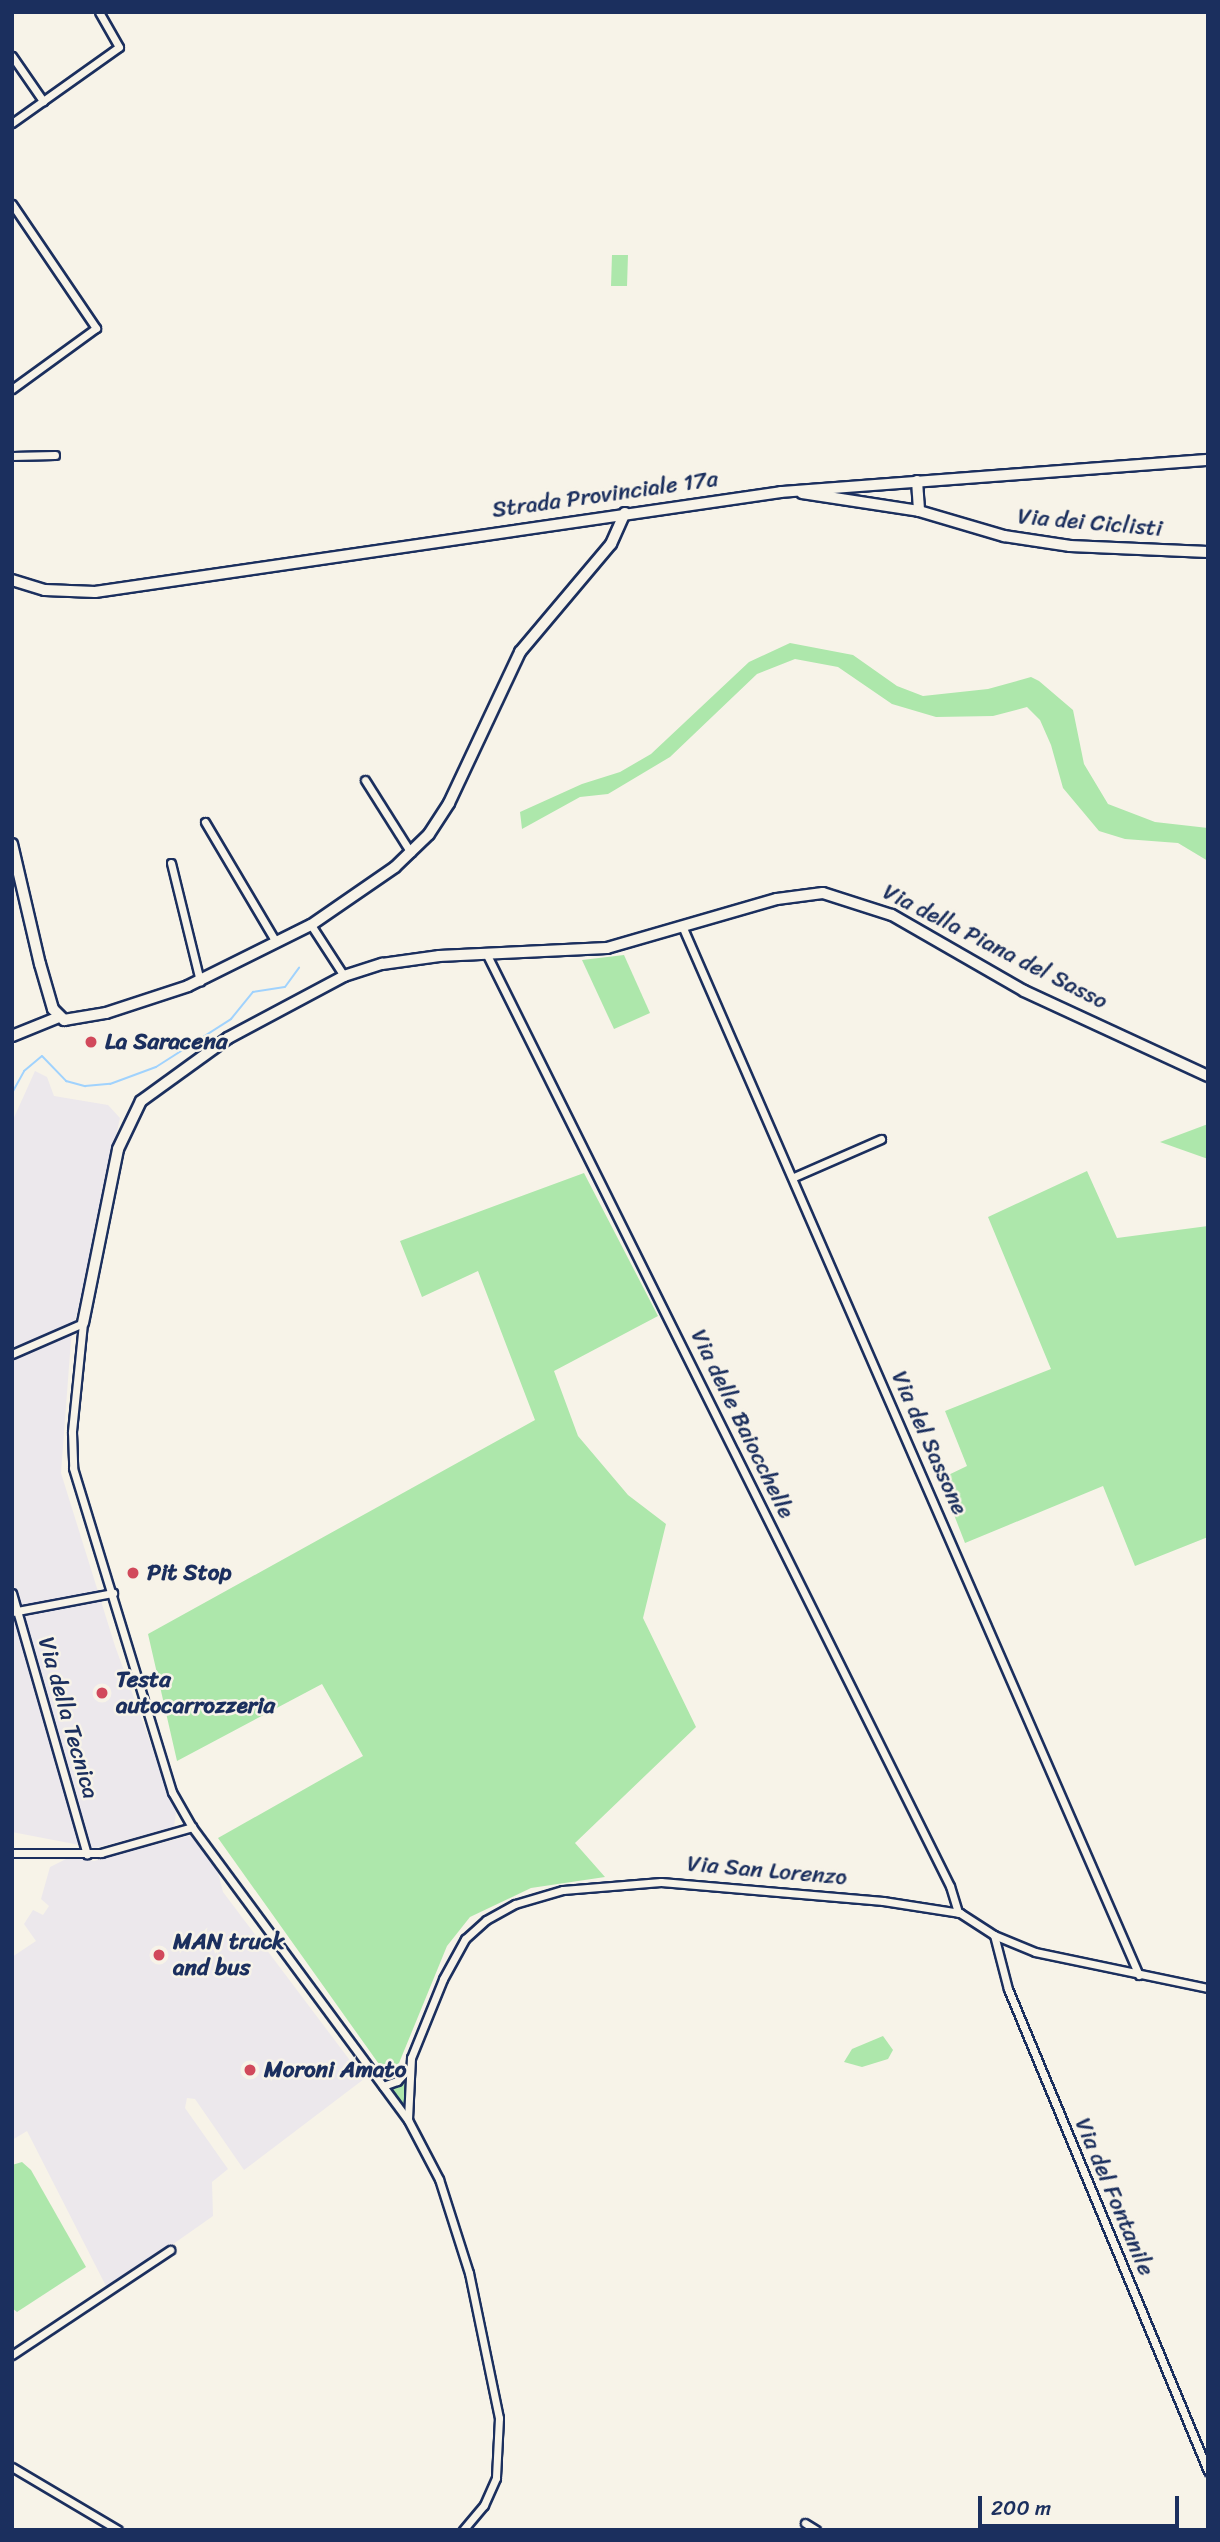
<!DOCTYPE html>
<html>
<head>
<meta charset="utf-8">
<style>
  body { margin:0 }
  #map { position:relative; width:1220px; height:2542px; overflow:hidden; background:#f7f3e8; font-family:Sriracha,sans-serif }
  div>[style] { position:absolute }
  .built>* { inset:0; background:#ece8ec }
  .green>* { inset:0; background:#ade7ab }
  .stream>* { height:2px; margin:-1px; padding:0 1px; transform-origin:1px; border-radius:1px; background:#a0d2fd }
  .roads { filter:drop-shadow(2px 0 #1b2f5e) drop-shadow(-2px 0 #1b2f5e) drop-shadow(0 2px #1b2f5e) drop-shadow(0 -2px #1b2f5e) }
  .street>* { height:7px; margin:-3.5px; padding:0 3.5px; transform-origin:3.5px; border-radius:3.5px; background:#f7f3e8 }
  .secondary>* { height:10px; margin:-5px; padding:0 5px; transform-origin:5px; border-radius:5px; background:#f7f3e8 }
  .dots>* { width:19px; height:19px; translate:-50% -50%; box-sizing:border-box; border:4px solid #f7f3e8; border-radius:50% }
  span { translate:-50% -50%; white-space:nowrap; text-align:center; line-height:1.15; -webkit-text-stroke:5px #f7f3e8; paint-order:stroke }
  .street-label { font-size:23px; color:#1b2f5e }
  .poi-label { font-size:23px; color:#1b2f5e; font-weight:700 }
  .left { translate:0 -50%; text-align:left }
  .frame { position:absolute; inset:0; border:14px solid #1b2f5e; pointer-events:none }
  .scale { position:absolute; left:978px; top:2496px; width:201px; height:32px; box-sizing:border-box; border:4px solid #1b2f5e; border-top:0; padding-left:9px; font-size:21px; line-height:24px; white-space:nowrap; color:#1b2f5e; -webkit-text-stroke:5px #f7f3e8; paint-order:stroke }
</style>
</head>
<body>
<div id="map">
  <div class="built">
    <div style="clip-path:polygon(35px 1071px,47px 1077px,54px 1096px,108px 1105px,120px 1118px,71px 1340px,61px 1473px,115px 1646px,176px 1813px,174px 1827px,95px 1848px,12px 1832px,12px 1122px)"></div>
    <div style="clip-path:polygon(192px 1835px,215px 1861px,223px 1892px,364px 2079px,244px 2170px,195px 2099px,187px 2098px,185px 2108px,228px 2169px,212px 2182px,213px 2216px,108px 2290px,27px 2131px,12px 2140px,12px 1957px,36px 1941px,24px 1924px,33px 1910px,43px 1915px,49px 1906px,41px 1899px,50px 1867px,70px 1857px,94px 1861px)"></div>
  </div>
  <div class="green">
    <div style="clip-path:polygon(612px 255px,628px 255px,627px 286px,611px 286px)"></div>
    <div style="clip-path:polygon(790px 643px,853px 655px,897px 686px,923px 696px,988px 689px,1031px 677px,1039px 681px,1073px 710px,1084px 764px,1108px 804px,1155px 822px,1208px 828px,1208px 861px,1178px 843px,1125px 839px,1099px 831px,1063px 788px,1051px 745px,1040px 720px,1027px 707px,993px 716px,936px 717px,892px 704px,838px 667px,795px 659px,757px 674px,670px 757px,608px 794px,580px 797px,522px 829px,520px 812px,582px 784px,620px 772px,651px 754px,749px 662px)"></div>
    <div style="clip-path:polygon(624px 955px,650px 1013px,614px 1029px,582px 960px)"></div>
    <div style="clip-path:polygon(1208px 1124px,1208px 1159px,1160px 1142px)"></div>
    <div style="clip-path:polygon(1087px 1171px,1117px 1238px,1208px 1226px,1208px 1537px,1135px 1566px,1103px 1486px,965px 1543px,940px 1479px,967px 1466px,945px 1411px,1051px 1369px,988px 1217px)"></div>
    <div style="clip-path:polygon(584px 1173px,658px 1316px,554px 1371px,578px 1436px,628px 1495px,666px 1524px,643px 1618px,696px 1727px,575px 1843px,605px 1877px,531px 1888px,470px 1917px,447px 1946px,397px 2068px,386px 2074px,218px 1838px,363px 1756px,322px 1684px,177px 1761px,148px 1634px,535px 1420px,478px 1271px,422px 1297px,400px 1241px)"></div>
    <div style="clip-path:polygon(883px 2036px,893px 2050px,888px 2059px,862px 2067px,844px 2062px,852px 2049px)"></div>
    <div style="clip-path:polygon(406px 2078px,405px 2110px,391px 2088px)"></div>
    <div style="clip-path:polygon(22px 2162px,31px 2170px,86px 2267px,17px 2312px,12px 2308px,12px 2165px)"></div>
  </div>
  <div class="stream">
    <div style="left:12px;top:1093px;width:25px;rotate:-61deg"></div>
    <div style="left:24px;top:1071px;width:23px;rotate:-40deg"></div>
    <div style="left:42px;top:1056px;width:35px;rotate:46deg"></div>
    <div style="left:66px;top:1081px;width:20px;rotate:15deg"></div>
    <div style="left:85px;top:1086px;width:25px;rotate:-5deg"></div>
    <div style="left:110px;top:1084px;width:49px;rotate:-20.3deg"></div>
    <div style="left:156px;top:1067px;width:89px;rotate:-32.6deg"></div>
    <div style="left:231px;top:1019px;width:35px;rotate:-51deg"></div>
    <div style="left:253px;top:992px;width:32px;rotate:-9deg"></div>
    <div style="left:285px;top:987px;width:24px;rotate:-54deg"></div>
  </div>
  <div class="roads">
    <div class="street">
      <div style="left:12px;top:56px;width:55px;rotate:55.4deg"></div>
      <div style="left:12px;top:123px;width:131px;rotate:-35.4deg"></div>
      <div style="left:119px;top:47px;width:40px;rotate:-119.7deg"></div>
      <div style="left:12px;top:204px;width:150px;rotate:55.9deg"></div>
      <div style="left:96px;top:328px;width:104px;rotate:144deg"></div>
      <div style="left:12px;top:456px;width:43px;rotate:-1.3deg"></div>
      <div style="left:365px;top:780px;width:86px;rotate:57.8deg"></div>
      <div style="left:205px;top:822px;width:139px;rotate:59.4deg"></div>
      <div style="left:171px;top:863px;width:122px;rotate:76.2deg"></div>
      <div style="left:311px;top:925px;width:61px;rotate:57.1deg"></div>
      <div style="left:683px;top:928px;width:1142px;rotate:66.47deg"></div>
      <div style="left:487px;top:955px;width:1040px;rotate:63.56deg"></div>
      <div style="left:950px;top:1886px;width:28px;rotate:73deg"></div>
      <div style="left:794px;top:1177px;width:95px;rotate:-23.6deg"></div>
      <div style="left:12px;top:1354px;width:77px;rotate:-23.6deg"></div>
      <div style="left:83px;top:1323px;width:110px;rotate:95.8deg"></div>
      <div style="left:72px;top:1432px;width:36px;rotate:88deg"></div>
      <div style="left:73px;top:1468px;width:339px;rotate:73deg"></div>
      <div style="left:172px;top:1792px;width:40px;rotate:60.3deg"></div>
      <div style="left:192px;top:1827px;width:364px;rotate:53.6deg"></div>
      <div style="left:408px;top:2120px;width:67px;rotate:62.3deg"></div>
      <div style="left:439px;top:2179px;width:99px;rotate:72.3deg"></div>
      <div style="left:469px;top:2273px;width:148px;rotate:78.3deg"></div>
      <div style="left:499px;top:2418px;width:60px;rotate:92.9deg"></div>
      <div style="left:496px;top:2478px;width:30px;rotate:114deg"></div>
      <div style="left:484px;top:2505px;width:33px;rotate:130deg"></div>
      <div style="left:12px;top:1593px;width:272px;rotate:74deg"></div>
      <div style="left:12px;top:1612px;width:103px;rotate:-10.7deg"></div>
      <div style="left:12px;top:1853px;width:89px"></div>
      <div style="left:101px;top:1853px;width:95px;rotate:-15.9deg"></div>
      <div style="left:994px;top:1935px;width:56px;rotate:75.5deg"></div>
      <div style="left:1008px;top:1989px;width:522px;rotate:67.46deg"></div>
      <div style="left:383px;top:2086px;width:15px;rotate:-20deg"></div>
      <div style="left:397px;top:2081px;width:16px;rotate:-47deg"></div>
      <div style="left:408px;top:2119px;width:61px;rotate:-87.2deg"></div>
      <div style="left:411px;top:2058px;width:85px;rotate:-67.9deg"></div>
      <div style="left:443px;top:1979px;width:46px;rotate:-61.2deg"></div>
      <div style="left:465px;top:1939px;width:28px;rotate:-42deg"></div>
      <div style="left:486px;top:1920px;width:33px;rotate:-29deg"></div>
      <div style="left:515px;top:1904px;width:50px;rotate:-16.3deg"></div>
      <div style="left:563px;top:1890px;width:98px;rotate:-4.7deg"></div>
      <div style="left:661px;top:1882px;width:223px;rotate:4.9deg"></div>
      <div style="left:883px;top:1901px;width:78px;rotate:8.9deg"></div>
      <div style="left:960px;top:1913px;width:40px;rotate:32.9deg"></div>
      <div style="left:994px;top:1935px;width:44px;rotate:22.5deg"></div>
      <div style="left:1035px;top:1952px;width:177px;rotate:11.8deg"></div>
      <div style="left:12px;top:2355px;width:190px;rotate:-33.6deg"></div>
      <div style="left:12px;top:2467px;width:123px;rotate:30.7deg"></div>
      <div style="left:805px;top:2523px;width:13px;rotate:32deg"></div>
    </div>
    <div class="secondary">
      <div style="left:917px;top:481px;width:30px;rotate:86deg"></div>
      <div style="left:919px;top:511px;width:89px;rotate:16.4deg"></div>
      <div style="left:1004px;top:536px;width:67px;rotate:8.6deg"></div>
      <div style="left:1070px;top:546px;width:138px;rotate:2.5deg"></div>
      <div style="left:802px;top:493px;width:118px;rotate:8.7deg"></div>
      <div style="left:12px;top:580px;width:34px;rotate:17deg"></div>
      <div style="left:45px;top:590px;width:50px;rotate:2.3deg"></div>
      <div style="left:95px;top:592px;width:693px;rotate:-8.29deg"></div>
      <div style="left:781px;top:492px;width:428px;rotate:-4.3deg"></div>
      <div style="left:12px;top:844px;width:123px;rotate:76.9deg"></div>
      <div style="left:40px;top:964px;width:47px;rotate:73.9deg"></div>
      <div style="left:53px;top:1009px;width:16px;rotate:45deg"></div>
      <div style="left:64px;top:1020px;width:43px;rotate:-9.5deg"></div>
      <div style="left:106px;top:1013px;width:86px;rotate:-18.2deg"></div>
      <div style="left:188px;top:986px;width:137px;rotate:-26.4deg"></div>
      <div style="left:311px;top:925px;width:102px;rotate:-34.6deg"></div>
      <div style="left:395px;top:867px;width:47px;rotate:-44.1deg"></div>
      <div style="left:429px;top:834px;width:37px;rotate:-57deg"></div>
      <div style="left:449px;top:803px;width:167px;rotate:-64.8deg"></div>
      <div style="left:520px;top:652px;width:141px;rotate:-49.9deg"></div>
      <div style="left:611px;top:544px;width:34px;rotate:-66deg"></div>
      <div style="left:12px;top:1036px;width:51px;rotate:-22deg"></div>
      <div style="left:83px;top:1323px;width:177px;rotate:-78.6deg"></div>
      <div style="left:118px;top:1149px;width:53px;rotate:-64.4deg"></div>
      <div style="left:141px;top:1101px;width:107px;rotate:-35.9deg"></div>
      <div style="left:228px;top:1038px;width:132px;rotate:-28.1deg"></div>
      <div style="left:344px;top:976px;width:40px;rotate:-18deg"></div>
      <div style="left:382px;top:964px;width:58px;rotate:-8deg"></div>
      <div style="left:439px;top:956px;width:168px;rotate:-2.7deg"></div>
      <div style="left:607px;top:948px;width:177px;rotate:-16.1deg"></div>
      <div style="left:777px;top:899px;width:46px;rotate:-7.4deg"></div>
      <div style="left:823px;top:893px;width:72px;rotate:17.7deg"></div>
      <div style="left:892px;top:915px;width:152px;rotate:29.9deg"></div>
      <div style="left:1024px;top:991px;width:203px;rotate:24.8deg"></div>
    </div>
  </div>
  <div class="dots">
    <div style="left:91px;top:1042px;background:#d1495b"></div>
    <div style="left:133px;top:1573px;background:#d1495b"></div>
    <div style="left:102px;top:1693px;background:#d1495b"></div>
    <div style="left:159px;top:1955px;background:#d1495b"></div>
    <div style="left:250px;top:2070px;background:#d1495b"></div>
  </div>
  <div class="street-label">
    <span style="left:605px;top:495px;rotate:-8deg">Strada Provinciale 17a</span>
    <span style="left:1090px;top:523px;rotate:5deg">Via dei Ciclisti</span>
    <span style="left:995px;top:947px;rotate:27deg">Via della Piana del Sasso</span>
    <span style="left:742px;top:1424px;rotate:64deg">Via delle Baiocchelle</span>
    <span style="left:929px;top:1443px;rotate:66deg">Via del Sassone</span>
    <span style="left:68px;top:1718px;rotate:74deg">Via della Tecnica</span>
    <span style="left:767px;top:1871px;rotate:5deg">Via San Lorenzo</span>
    <span style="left:1114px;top:2197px;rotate:67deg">Via del Fontanile</span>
  </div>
  <div class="poi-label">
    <span class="left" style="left:105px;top:1042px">La Saracena</span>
    <span class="left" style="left:147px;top:1573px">Pit Stop</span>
    <span class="left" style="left:116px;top:1693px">Testa<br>autocarrozzeria</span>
    <span class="left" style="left:173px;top:1955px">MAN truck<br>and bus</span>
    <span class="left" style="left:264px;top:2070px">Moroni Amato</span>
  </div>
  <div class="frame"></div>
  <div class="scale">200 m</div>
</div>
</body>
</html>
